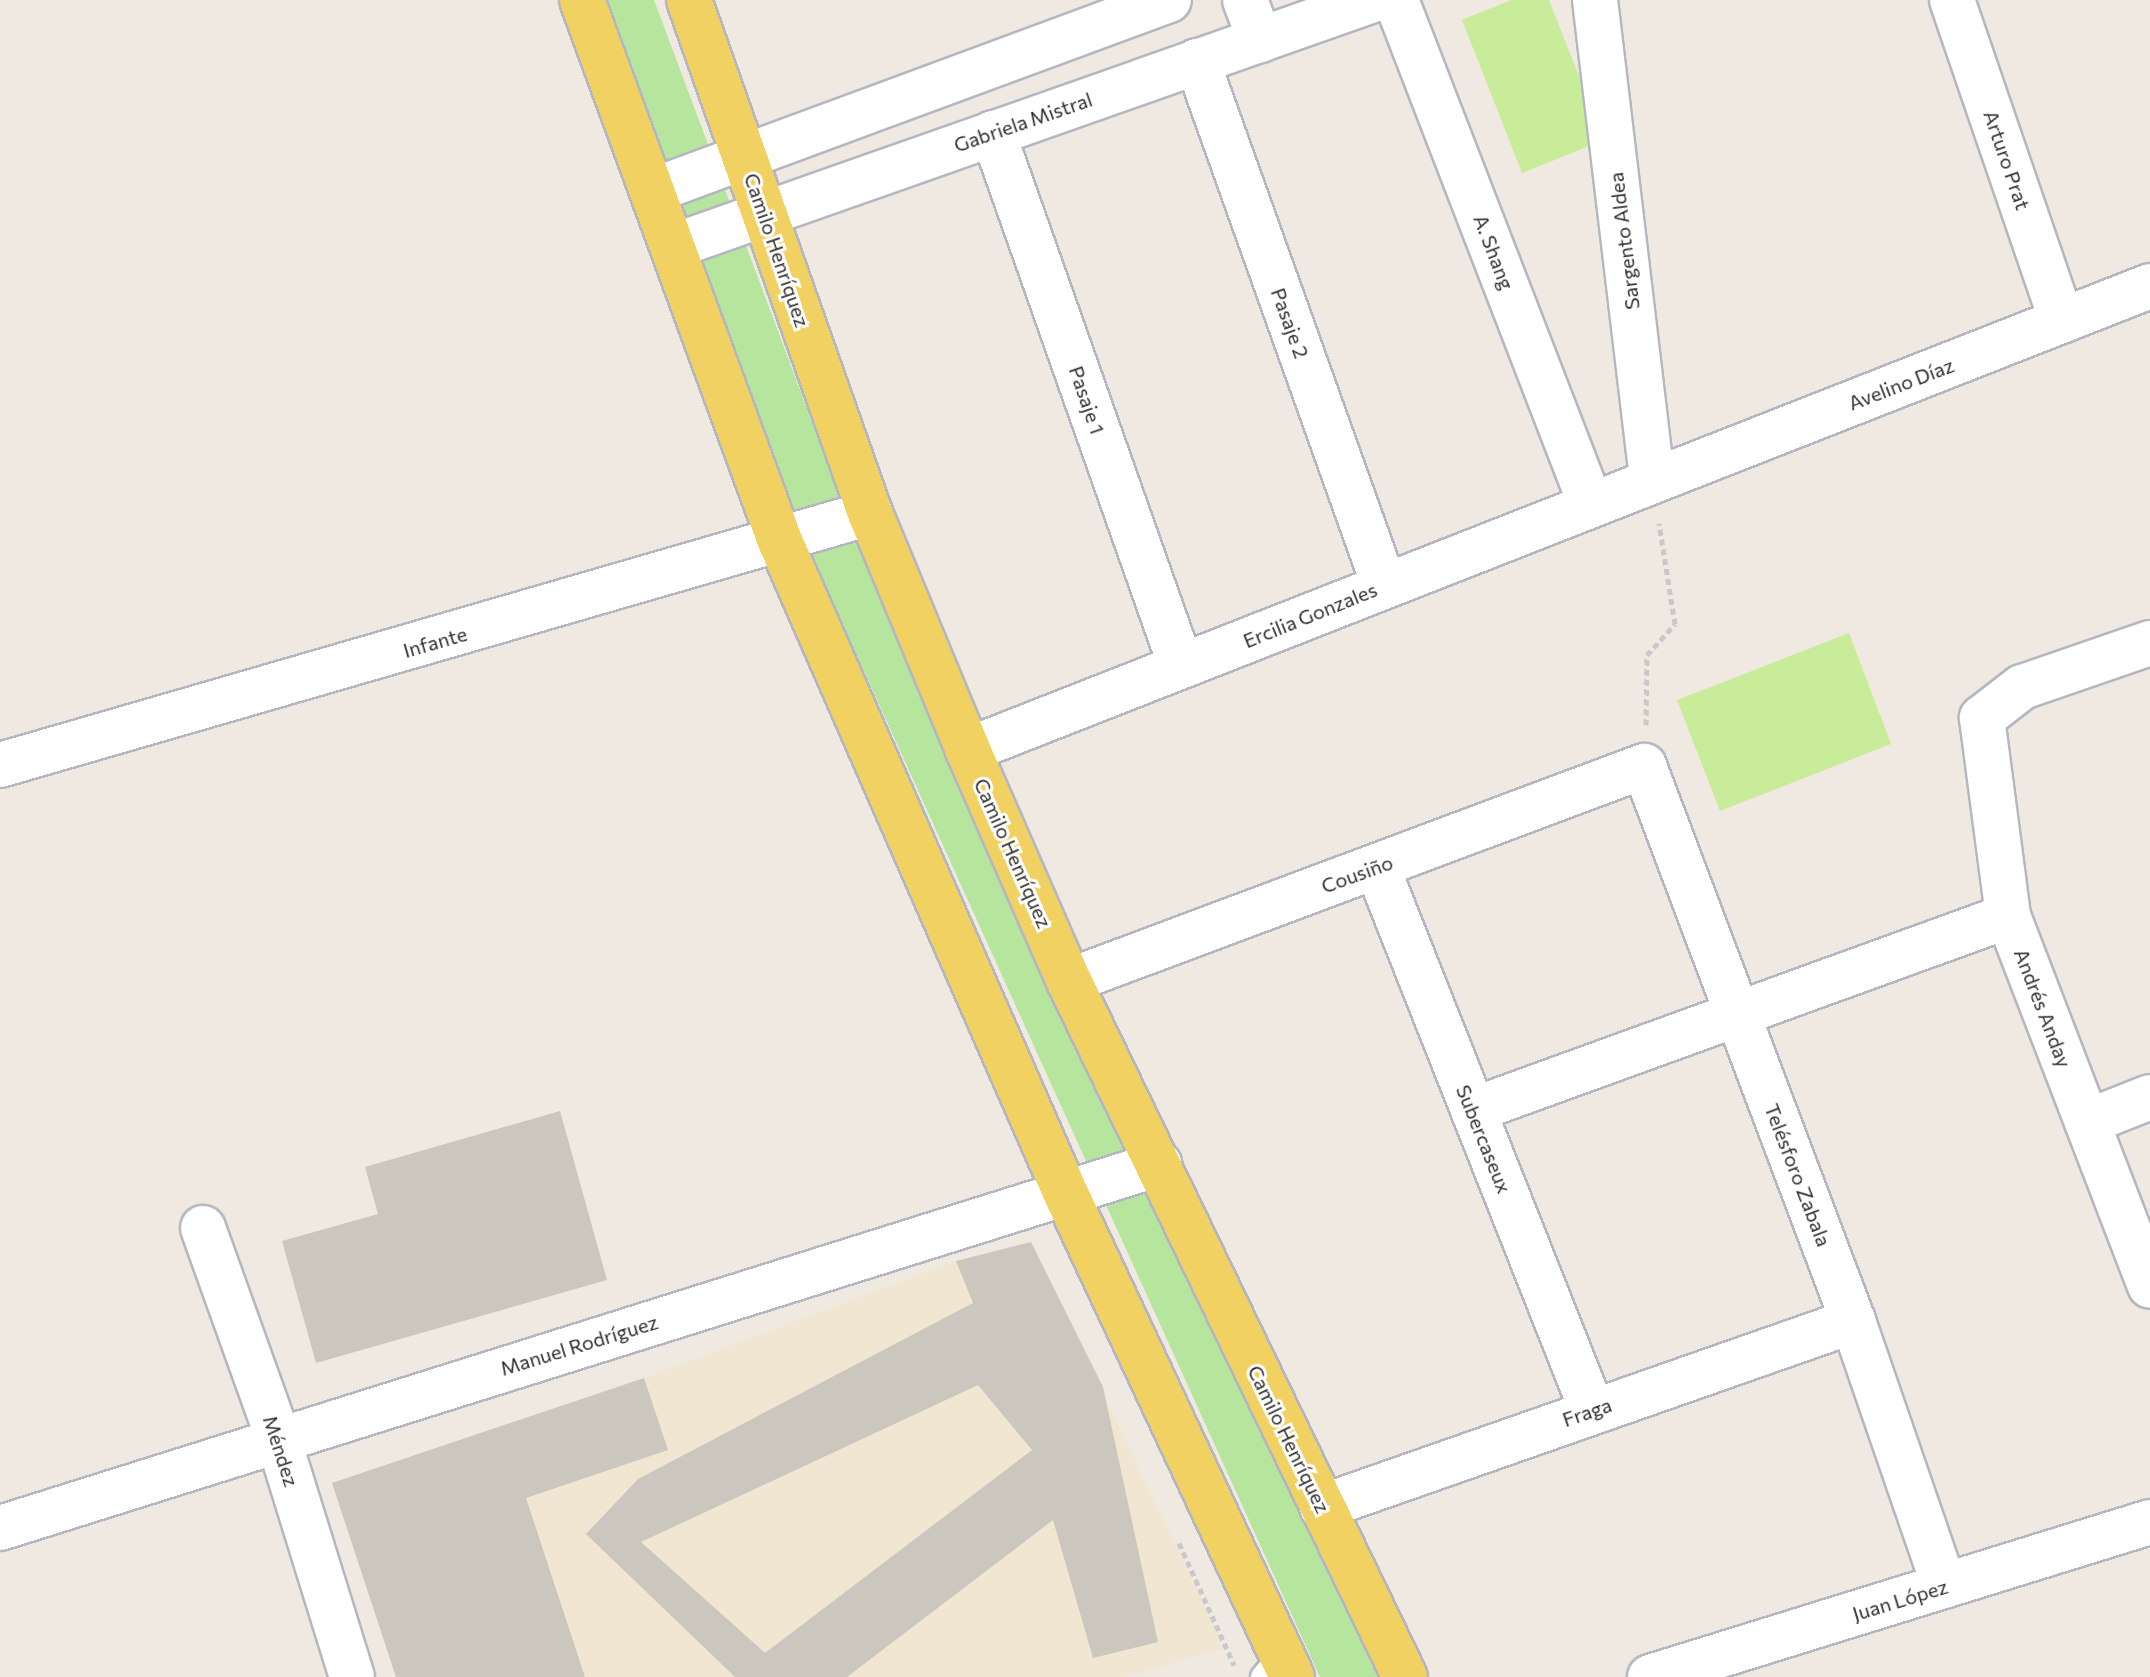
<!DOCTYPE html>
<html>
<head>
<meta charset="utf-8">
<style>
  body { margin:0 }
  #map { position:relative; width:2150px; height:1677px; overflow:hidden; background:#efe9e1; font-family:Commissioner,sans-serif }
  div>[style] { position:absolute }
  .education>* { inset:0; background:#f0e6d1 }
  .green>* { inset:0; background:#b6e59e }
  .pitch>* { inset:0; background:#c9ec9a }
  .building>* { inset:0; background:#cbc7bf }
  .path>* { height:5px; margin-top:-2.5px; transform-origin:0; background:repeating-linear-gradient(90deg,#c9c9c9 0 6px,transparent 0 10px) }
  .roads { filter:drop-shadow(2px 0 #b4b7c1) drop-shadow(-2px 0 #b4b7c1) drop-shadow(0 2px #b4b7c1) drop-shadow(0 -2px #b4b7c1) }
  .service>* { height:24px; margin:-12px; padding:0 12px; transform-origin:12px; border-radius:12px; background:#fff }
  .minor>* { height:44px; margin:-22px; padding:0 22px; transform-origin:22px; border-radius:22px; background:#fff }
  .tertiary>* { height:44px; margin:-22px; padding:0 22px; transform-origin:22px; border-radius:22px; background:#fff }
  .primary>* { height:44px; margin:-22px; padding:0 22px; transform-origin:22px; border-radius:22px; background:#f2d163 }
  span { translate:-50% -50%; white-space:nowrap; text-align:center; line-height:1.15; -webkit-text-stroke:6px #fff; paint-order:stroke }
  .street-label { font-size:20px; color:#2e2e2e }
</style>
</head>
<body>
<div id="map">
  <div class="education">
    <div style="clip-path:polygon(1031px 1242px,1225px 1648px,1124px 1677px,396px 1677px,332px 1483px,644px 1378px,956px 1261px)"></div>
  </div>
  <div class="green">
    <div style="clip-path:polygon(604px 0,654px 0,846px 513px,1154px 1165px,1379px 1677px,1320px 1677px,800px 530px)"></div>
  </div>
  <div class="pitch">
    <div style="clip-path:polygon(1511px 0,1549px 0,1604px 140px,1522px 173px,1462px 20px)"></div>
    <div style="clip-path:polygon(1849px 633px,1891px 744px,1720px 811px,1677px 700px)"></div>
  </div>
  <div class="building">
    <div style="clip-path:polygon(560px 1111px,607px 1280px,316px 1363px,282px 1241px,378px 1214px,365px 1167px)"></div>
    <div style="clip-path:polygon(evenodd,1031px 1242px,1103px 1387px,1158px 1642px,1093px 1658px,1053px 1520px,847px 1677px,735px 1677px,586px 1534px,638px 1479px,973px 1303px,956px 1261px,1031px 1242px,978px 1385px,1032px 1450px,765px 1653px,641px 1542px,978px 1385px)"></div>
    <div style="clip-path:polygon(644px 1378px,668px 1450px,526px 1498px,585px 1677px,396px 1677px,332px 1483px)"></div>
  </div>
  <div class="path">
    <div style="left:1646px;top:725px;width:70px;rotate:-89.2deg"></div>
    <div style="left:1647px;top:655px;width:42px;rotate:-47.9deg"></div>
    <div style="left:1675px;top:624px;width:102px;rotate:-99deg"></div>
    <div style="left:1179px;top:1543px;width:134px;rotate:65.7deg"></div>
  </div>
  <div class="roads">
    <div class="service">
      <div style="left:1263px;top:1677px;width:29px;rotate:-49deg"></div>
    </div>
    <div class="minor">
      <div style="left:1245px;top:0;width:43px;rotate:69.4deg"></div>
      <div style="left:1396px;top:0;width:541px;rotate:68.89deg"></div>
      <div style="left:1595px;top:0;width:484px;rotate:83.2deg"></div>
      <div style="left:1952px;top:0;width:339px;rotate:71.1deg"></div>
      <div style="left:1197px;top:61px;width:556px;rotate:70.36deg"></div>
      <div style="left:993px;top:133px;width:565px;rotate:70.57deg"></div>
      <div style="left:652px;top:191px;width:551px;rotate:-20.28deg"></div>
      <div style="left:674px;top:246px;width:741px;rotate:-19.39deg"></div>
      <div style="left:2150px;top:643px;width:135px;rotate:161deg"></div>
      <div style="left:2022px;top:687px;width:51px;rotate:142.2deg"></div>
      <div style="left:1982px;top:718px;width:200px;rotate:82.5deg"></div>
      <div style="left:2008px;top:916px;width:396px;rotate:69deg"></div>
      <div style="left:968px;top:750px;width:1270px;rotate:-21.43deg"></div>
      <div style="left:0;top:765px;width:906px;rotate:-16.15deg"></div>
      <div style="left:1377px;top:867px;width:584px;rotate:68.4deg"></div>
      <div style="left:1069px;top:981px;width:614px;rotate:-20.5deg"></div>
      <div style="left:1644px;top:766px;width:593px;rotate:69.36deg"></div>
      <div style="left:1853px;top:1321px;width:280px;rotate:71deg"></div>
      <div style="left:1473px;top:1110px;width:569px;rotate:-19.93deg"></div>
      <div style="left:2087px;top:1122px;width:68px;rotate:-21.6deg"></div>
      <div style="left:203px;top:1228px;width:223px;rotate:70.3deg"></div>
      <div style="left:278px;top:1438px;width:250px;rotate:72.8deg"></div>
      <div style="left:1322px;top:1507px;width:563px;rotate:-19.3deg"></div>
      <div style="left:0;top:1528px;width:1215px;rotate:-17.44deg"></div>
    </div>
    <div class="tertiary">
      <div style="left:1650px;top:1677px;width:523px;rotate:-17.22deg"></div>
    </div>
    <div class="primary">
      <div style="left:582px;top:0;width:576px;rotate:69.9deg"></div>
      <div style="left:780px;top:541px;width:713px;rotate:66.35deg"></div>
      <div style="left:1066px;top:1194px;width:533px;rotate:64.92deg"></div>
      <div style="left:689px;top:0;width:544px;rotate:70.57deg"></div>
      <div style="left:870px;top:513px;width:256px;rotate:67.5deg"></div>
      <div style="left:968px;top:750px;width:252px;rotate:66.4deg"></div>
      <div style="left:1069px;top:981px;width:773px;rotate:64.23deg"></div>
    </div>
  </div>
  <div class="street-label">
    <span style="left:1023px;top:122px;rotate:-19deg">Gabriela Mistral</span>
    <span style="left:2007px;top:160px;rotate:71deg">Arturo Prat</span>
    <span style="left:1624px;top:241px;rotate:-97deg">Sargento Aldea</span>
    <span style="left:777px;top:250px;rotate:71deg">Camilo Henríquez</span>
    <span style="left:1494px;top:252px;rotate:69deg">A. Shang</span>
    <span style="left:1290px;top:323px;rotate:70deg">Pasaje 2</span>
    <span style="left:1901px;top:384px;rotate:-21deg">Avelino Díaz</span>
    <span style="left:1087px;top:400px;rotate:71deg">Pasaje 1</span>
    <span style="left:1310px;top:615px;rotate:-22deg">Ercilia Gonzales</span>
    <span style="left:435px;top:642px;rotate:-16deg">Infante</span>
    <span style="left:1013px;top:853px;rotate:66deg">Camilo Henríquez</span>
    <span style="left:1357px;top:874px;rotate:-20deg">Cousiño</span>
    <span style="left:2043px;top:1008px;rotate:69deg">Andrés Anday</span>
    <span style="left:1484px;top:1139px;rotate:68deg">Subercaseux</span>
    <span style="left:1798px;top:1175px;rotate:69deg">Telésforo Zabala</span>
    <span style="left:579px;top:1345px;rotate:-17deg">Manuel Rodríguez</span>
    <span style="left:1587px;top:1412px;rotate:-19deg">Fraga</span>
    <span style="left:1289px;top:1439px;rotate:64deg">Camilo Henríquez</span>
    <span style="left:281px;top:1451px;rotate:72deg">Méndez</span>
    <span style="left:1900px;top:1600px;rotate:-17deg">Juan López</span>
  </div>
</div>
</body>
</html>
